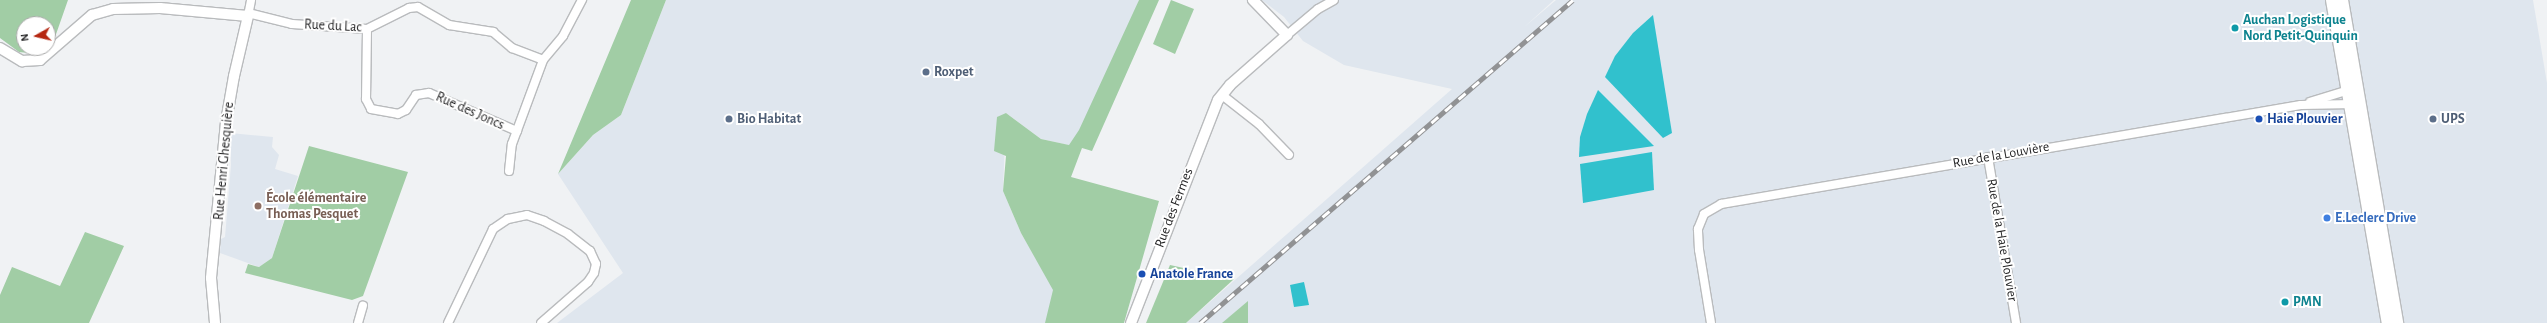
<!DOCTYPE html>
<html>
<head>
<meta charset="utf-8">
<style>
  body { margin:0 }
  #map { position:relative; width:2547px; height:323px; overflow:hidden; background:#f0f2f4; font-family:"Alegreya Sans",sans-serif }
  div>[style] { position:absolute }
  .built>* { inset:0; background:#dfe6ee }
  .green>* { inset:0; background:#a1cda5 }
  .water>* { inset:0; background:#31c1cd }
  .roads { filter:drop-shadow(1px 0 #b9bbbd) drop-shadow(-1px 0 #b9bbbd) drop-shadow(0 1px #b9bbbd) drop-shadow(0 -1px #b9bbbd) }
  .minor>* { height:8px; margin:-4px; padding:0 4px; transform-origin:4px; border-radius:4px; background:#fff }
  .tertiary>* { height:10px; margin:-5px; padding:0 5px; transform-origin:5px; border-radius:5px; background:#fff }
  .primary>* { height:12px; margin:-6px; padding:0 6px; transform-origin:6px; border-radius:6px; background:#fff }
  .rail>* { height:4.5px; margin-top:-2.25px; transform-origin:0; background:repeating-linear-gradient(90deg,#fff 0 9px,#919294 0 18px); box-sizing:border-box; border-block:1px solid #919294 }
  .dots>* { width:11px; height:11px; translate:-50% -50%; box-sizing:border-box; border:2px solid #fff; border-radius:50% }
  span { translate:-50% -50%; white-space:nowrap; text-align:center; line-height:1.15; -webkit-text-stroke:4px #fff; paint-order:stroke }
  .culture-label { font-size:14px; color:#0d838f; font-weight:700 }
  .left { translate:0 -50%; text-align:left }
  .street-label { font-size:14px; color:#252526 }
  .service-label { font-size:14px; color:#4e5e75; font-weight:700 }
  .transit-label { font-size:14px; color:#164399; font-weight:700 }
  .education-label { font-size:14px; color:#785e54; font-weight:700 }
  .shop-label { font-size:14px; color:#366cbe; font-weight:700 }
  .north { position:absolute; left:16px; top:16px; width:40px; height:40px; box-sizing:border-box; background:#fff; border:1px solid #a8a8a8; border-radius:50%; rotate:262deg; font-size:11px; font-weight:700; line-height:16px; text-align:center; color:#252526 }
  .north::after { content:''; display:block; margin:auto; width:14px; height:18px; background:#b52812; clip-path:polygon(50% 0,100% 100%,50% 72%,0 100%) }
</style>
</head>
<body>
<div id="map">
  <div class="built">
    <div style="clip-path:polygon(666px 0,1139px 0,1082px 148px,1041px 139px,1006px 113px,1003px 191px,1021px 233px,1054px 290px,1046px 323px,557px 323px,623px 273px,558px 174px,593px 135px,621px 115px)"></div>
    <div style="clip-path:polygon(1262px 0,1554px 0,1522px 29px,1556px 0,2533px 0,2547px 83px,2547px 323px,1186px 323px,1452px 89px,1344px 65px,1303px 41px,1284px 17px)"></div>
    <div style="clip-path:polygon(230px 133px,273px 137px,272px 147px,279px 155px,275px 169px,298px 176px,272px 258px,259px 267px,220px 253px,221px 239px,225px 237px,231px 165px)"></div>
  </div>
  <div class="green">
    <div style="clip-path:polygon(0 0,68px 0,54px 40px,48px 45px,48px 24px,24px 24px,24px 48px,44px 48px,38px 54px,19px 52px,0 38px)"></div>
    <div style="clip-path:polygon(631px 0,666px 0,621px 115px,593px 135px,558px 174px)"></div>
    <div style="clip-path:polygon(1139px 0,1159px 0,1092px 151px,1082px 148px,1071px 177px,1159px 201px,1124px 323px,1045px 323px,1053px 290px,1021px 233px,1003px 191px,1006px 156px,994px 151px,997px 117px,1006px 113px,1041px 139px,1069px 145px,1079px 130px)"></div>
    <div style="clip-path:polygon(1171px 0,1194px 9px,1175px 54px,1153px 44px)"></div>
    <div style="clip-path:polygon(309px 146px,408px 172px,363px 296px,352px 300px,245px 273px,248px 264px,259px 267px,272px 258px)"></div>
    <div style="clip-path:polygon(85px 232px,124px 246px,89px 323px,0 323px,0 295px,12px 267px,60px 286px)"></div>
    <div style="clip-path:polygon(1170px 265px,1234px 279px,1186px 323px,1146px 323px)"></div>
    <div style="clip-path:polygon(1248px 301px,1248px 323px,1222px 323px)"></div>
  </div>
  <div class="water">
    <div style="clip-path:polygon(1653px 15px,1672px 133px,1663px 138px,1605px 77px,1615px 56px,1633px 33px)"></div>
    <div style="clip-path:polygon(1598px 90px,1654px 146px,1579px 157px,1580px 137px,1587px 114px)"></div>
    <div style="clip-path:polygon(1652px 152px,1654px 190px,1583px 203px,1580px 164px)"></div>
    <div style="clip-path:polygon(1304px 282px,1309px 305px,1294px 307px,1290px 285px)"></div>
  </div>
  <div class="roads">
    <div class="minor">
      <div style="left:248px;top:13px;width:45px;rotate:14deg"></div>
      <div style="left:292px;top:24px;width:75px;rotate:3.8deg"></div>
      <div style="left:367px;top:29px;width:47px;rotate:-26.6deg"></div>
      <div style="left:409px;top:8px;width:9px;rotate:-6deg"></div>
      <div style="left:418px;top:7px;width:36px;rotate:30deg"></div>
      <div style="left:449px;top:25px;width:45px;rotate:9deg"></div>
      <div style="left:493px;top:32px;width:25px;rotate:40deg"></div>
      <div style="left:512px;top:48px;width:33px;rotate:21deg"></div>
      <div style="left:248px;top:16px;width:16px;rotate:-79deg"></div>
      <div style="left:367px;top:29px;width:70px;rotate:90.8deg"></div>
      <div style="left:366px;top:99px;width:11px;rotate:63deg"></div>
      <div style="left:371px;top:109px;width:27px;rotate:10deg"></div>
      <div style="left:398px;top:114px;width:9px;rotate:-27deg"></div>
      <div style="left:406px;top:110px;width:18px;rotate:-56deg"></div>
      <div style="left:416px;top:95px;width:13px;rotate:-9deg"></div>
      <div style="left:429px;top:93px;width:96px;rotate:23.4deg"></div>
      <div style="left:1287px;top:35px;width:40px;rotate:-40deg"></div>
      <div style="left:1318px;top:9px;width:18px;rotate:-29deg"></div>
      <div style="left:543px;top:60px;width:31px;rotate:-50deg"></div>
      <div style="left:563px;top:36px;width:41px;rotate:-62.2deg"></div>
      <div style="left:1222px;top:95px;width:47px;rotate:38.1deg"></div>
      <div style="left:1259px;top:124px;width:43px;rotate:45.9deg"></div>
      <div style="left:2310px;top:102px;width:44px;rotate:-17.2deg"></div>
      <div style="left:1988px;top:157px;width:168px;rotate:80.4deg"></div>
      <div style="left:509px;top:171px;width:27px;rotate:-84deg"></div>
      <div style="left:512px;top:144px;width:90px;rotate:-69.7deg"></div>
      <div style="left:358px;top:323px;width:18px;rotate:-74deg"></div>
      <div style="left:448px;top:323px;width:104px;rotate:-64.4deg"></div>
      <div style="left:493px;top:229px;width:18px;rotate:-34deg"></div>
      <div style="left:508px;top:219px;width:19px;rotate:-12deg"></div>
      <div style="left:527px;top:215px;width:18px;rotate:19deg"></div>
      <div style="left:544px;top:221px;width:27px;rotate:28deg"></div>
      <div style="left:568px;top:234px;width:28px;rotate:38deg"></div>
      <div style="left:590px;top:251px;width:14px;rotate:65deg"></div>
      <div style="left:596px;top:264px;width:9px;rotate:103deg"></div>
      <div style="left:594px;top:273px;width:11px;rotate:124deg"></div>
      <div style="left:588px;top:282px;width:62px;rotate:138.9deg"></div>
      <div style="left:1711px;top:323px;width:74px;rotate:-99.3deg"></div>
      <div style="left:1699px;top:250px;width:21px;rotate:-93deg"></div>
      <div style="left:1698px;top:229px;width:16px;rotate:-68deg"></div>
      <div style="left:1704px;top:214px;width:20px;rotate:-30deg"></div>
      <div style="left:1721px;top:204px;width:588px;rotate:-9.69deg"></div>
      <div style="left:2301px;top:105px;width:53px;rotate:-1.1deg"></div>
    </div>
    <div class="tertiary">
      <div style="left:0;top:48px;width:26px;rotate:31deg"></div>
      <div style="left:22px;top:61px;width:18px;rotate:-3deg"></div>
      <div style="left:40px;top:60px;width:69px;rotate:-40.9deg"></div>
      <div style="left:92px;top:15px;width:22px;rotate:-16deg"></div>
      <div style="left:113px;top:9px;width:47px;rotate:-1.2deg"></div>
      <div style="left:160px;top:8px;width:88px;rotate:5.2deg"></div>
      <div style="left:248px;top:16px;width:62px;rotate:103.1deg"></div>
      <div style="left:234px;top:76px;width:47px;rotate:99.9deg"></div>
      <div style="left:226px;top:122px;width:157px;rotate:95.5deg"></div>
      <div style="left:211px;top:278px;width:45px;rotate:84.9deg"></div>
      <div style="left:1131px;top:323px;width:239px;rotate:-68.7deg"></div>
      <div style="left:1218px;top:100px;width:19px;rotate:-51deg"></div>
      <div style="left:1230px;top:85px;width:76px;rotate:-41.3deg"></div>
      <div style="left:1287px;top:35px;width:49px;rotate:-134.2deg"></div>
    </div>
    <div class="primary">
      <div style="left:2332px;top:0;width:328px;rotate:80.2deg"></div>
      <div style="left:2342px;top:0;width:328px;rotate:80.3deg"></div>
    </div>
  </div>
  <div class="rail">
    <div style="left:1200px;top:323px;width:493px;rotate:-40.9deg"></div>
  </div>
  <div class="dots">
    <div style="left:2235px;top:28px;background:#0f9aa8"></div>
    <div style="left:926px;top:72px;background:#5c6f8a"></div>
    <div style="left:729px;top:119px;background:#5c6f8a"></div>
    <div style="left:2259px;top:119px;background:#1a4fb4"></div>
    <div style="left:2433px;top:119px;background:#5c6f8a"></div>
    <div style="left:258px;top:206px;background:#8d6e63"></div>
    <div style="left:2327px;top:218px;background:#3f7fe0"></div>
    <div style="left:1142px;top:274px;background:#1a4fb4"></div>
    <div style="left:2285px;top:302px;background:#0f9aa8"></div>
  </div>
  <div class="culture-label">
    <span class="left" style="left:2243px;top:28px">Auchan Logistique<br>Nord Petit-Quinquin</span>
    <span class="left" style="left:2293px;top:302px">PMN</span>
  </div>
  <div class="street-label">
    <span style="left:333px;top:26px;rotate:3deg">Rue du Lac</span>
    <span style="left:470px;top:111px;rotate:24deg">Rue des Joncs</span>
    <span style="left:2001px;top:155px;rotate:-10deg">Rue de la Louvière</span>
    <span style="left:224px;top:161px;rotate:-85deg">Rue Henri Ghesquière</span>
    <span style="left:1174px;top:208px;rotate:-69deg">Rue des Fermes</span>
    <span style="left:2002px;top:240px;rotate:80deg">Rue de la Haie Plouvier</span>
  </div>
  <div class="service-label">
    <span class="left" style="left:934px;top:72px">Roxpet</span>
    <span class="left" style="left:737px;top:119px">Bio Habitat</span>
    <span class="left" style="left:2441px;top:119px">UPS</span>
  </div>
  <div class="transit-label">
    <span class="left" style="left:2267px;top:119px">Haie Plouvier</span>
    <span class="left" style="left:1150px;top:274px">Anatole France</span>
  </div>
  <div class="education-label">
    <span class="left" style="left:266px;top:206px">École élémentaire<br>Thomas Pesquet</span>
  </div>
  <div class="shop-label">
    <span class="left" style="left:2335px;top:218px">E.Leclerc Drive</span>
  </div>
  <div class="north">N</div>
</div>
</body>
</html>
